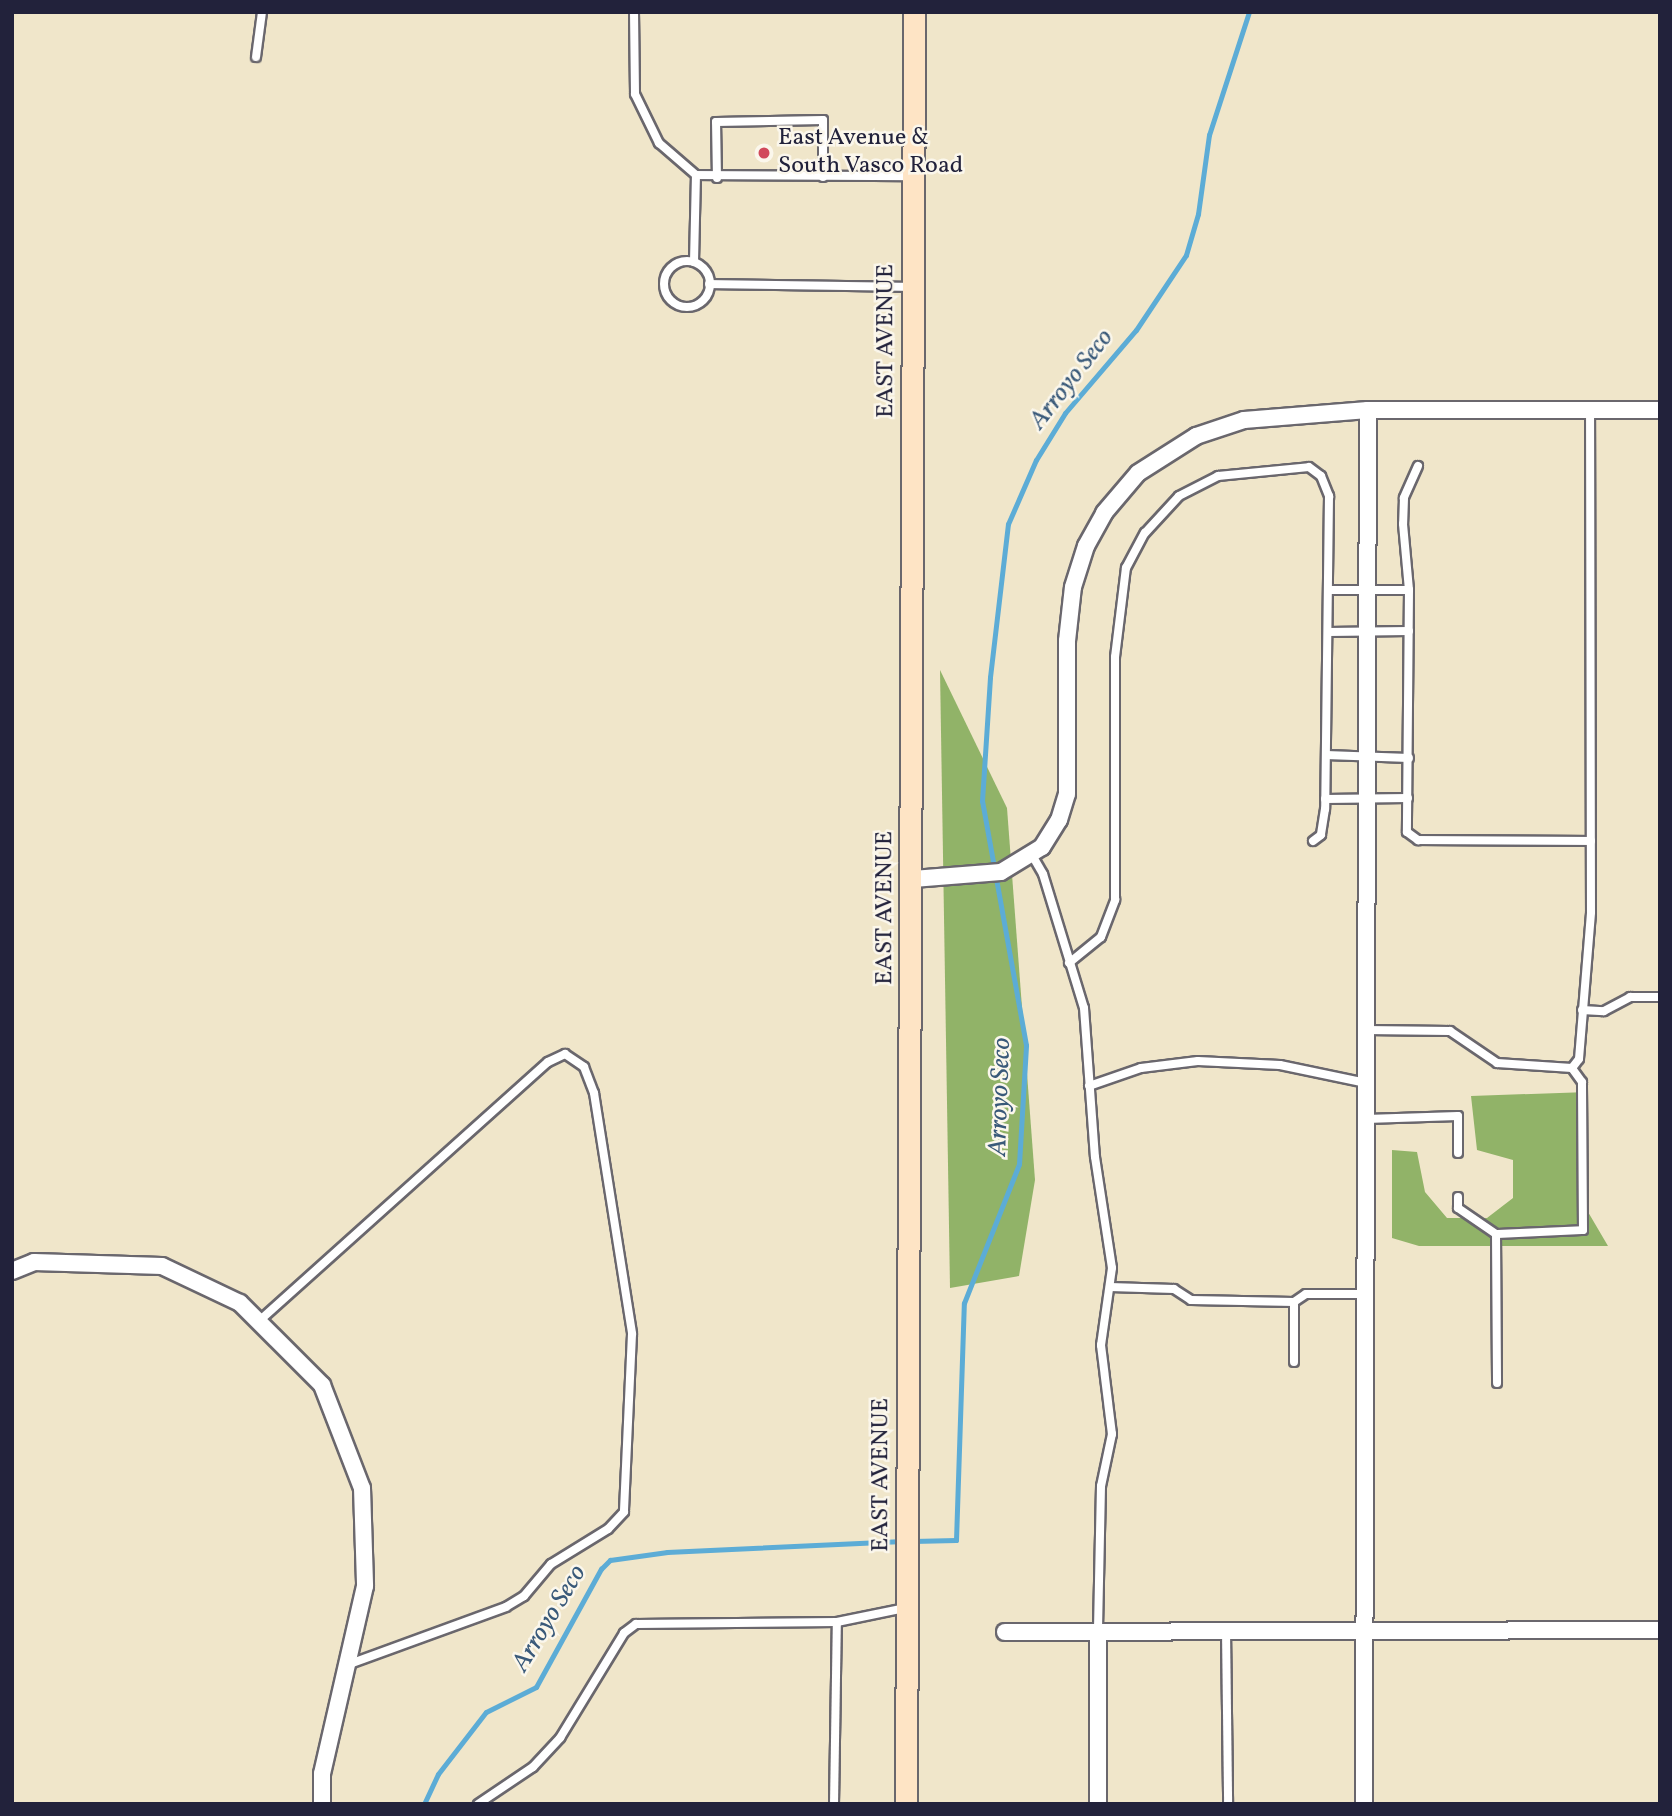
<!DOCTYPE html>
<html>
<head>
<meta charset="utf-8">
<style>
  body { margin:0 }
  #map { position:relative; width:1672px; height:1816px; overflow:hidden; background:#f0e6ca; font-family:Vollkorn,serif }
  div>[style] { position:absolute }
  .forest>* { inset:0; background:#91b368 }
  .stream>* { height:5px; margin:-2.5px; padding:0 2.5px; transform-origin:2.5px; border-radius:2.5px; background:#5cacd6 }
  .roads { filter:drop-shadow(2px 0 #6a676d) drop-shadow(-2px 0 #6a676d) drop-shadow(0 2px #6a676d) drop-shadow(0 -2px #6a676d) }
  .lane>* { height:8px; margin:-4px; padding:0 4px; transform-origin:4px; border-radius:4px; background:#fff }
  .lane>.ring { margin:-4px; padding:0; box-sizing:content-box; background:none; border:8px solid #fff; border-radius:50% }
  .street>* { height:16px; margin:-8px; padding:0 8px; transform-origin:8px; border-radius:8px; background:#fff }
  .secondary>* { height:21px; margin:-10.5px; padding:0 10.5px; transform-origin:10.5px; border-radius:10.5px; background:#fee4c5 }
  .dots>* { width:19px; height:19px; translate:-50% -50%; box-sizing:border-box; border:4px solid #fbf7ec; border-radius:50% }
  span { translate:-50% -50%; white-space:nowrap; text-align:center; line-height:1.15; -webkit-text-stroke:5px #fbf7ec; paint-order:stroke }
  .poi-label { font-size:24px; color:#22223b }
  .left { translate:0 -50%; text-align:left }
  .street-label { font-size:24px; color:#22223b }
  .water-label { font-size:26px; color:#395979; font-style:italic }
  .frame { position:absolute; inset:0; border:14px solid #22223b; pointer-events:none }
</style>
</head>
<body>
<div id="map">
  <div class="forest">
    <div style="clip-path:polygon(940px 670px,1007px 808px,1035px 1180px,1019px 1276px,950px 1288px)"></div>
    <div style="clip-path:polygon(1588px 1092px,1581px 1136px,1581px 1200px,1608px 1246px,1419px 1246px,1392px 1238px,1392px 1150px,1417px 1152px,1425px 1192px,1447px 1218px,1487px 1218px,1513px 1198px,1513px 1160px,1477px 1150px,1471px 1096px)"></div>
  </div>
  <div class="stream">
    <div style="left:913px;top:1541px;width:43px;rotate:-1.3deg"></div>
    <div style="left:956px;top:1540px;width:237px;rotate:-88.1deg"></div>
    <div style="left:964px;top:1303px;width:149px;rotate:-68.4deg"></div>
    <div style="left:1019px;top:1164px;width:119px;rotate:-86.6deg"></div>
    <div style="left:1026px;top:1045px;width:248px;rotate:-100.2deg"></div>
    <div style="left:982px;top:801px;width:124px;rotate:-86.3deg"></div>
    <div style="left:990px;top:677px;width:154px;rotate:-83.3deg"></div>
    <div style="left:1008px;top:524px;width:70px;rotate:-66.4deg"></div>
    <div style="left:1036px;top:460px;width:55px;rotate:-58.3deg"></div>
    <div style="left:1065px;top:413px;width:109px;rotate:-49.5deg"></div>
    <div style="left:1136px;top:330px;width:90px;rotate:-56.3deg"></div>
    <div style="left:1186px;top:255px;width:43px;rotate:-73.7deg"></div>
    <div style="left:1198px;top:214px;width:80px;rotate:-82.1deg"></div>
    <div style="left:1209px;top:135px;width:129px;rotate:-72deg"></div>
    <div style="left:424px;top:1804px;width:33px;rotate:-65deg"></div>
    <div style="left:438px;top:1774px;width:78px;rotate:-52.3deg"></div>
    <div style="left:486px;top:1712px;width:56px;rotate:-26.6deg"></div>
    <div style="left:536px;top:1687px;width:135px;rotate:-61.2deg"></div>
    <div style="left:601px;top:1569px;width:13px;rotate:-45deg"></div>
    <div style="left:610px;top:1560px;width:58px;rotate:-8deg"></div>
    <div style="left:667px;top:1552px;width:236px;rotate:-2.7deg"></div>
  </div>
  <div class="roads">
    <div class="lane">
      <div style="left:634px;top:12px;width:82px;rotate:89.3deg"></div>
      <div style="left:635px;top:94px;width:55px;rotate:63.9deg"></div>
      <div style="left:659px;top:143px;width:49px;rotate:40.9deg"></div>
      <div style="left:696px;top:175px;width:217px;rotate:0.3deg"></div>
      <div style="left:256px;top:57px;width:45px;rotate:-82.4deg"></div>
      <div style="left:717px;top:178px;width:56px;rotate:-91deg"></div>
      <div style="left:716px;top:122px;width:107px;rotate:-1.1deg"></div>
      <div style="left:823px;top:120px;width:57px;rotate:90deg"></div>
      <div class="ring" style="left:664px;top:261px;width:38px;height:38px"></div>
      <div style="left:694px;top:262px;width:87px;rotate:-88.7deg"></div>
      <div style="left:709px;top:284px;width:204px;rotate:0.8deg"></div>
      <div style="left:1418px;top:466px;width:35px;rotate:114deg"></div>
      <div style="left:1404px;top:498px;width:26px;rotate:92deg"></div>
      <div style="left:1403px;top:524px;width:66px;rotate:84.8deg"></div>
      <div style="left:1409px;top:590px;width:242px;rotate:90.5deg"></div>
      <div style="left:1407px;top:832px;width:14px;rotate:36deg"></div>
      <div style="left:1418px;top:840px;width:173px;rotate:0.3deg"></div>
      <div style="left:1328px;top:590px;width:81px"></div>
      <div style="left:1328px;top:632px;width:81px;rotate:-0.7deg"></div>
      <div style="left:1326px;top:755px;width:83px;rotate:2.1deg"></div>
      <div style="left:1325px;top:799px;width:83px;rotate:-0.7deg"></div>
      <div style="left:1032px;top:855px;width:22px;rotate:60deg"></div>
      <div style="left:1043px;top:874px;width:140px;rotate:73deg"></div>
      <div style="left:1084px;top:1008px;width:149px;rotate:85.8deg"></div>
      <div style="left:1095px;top:1157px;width:112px;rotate:81.3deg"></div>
      <div style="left:1112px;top:1268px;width:78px;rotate:98.1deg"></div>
      <div style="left:1101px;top:1345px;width:90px;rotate:83deg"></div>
      <div style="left:1112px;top:1434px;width:53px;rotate:101.9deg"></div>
      <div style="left:1101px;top:1486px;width:145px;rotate:91.2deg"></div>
      <div style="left:1069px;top:963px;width:41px;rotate:-39.1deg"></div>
      <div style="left:1101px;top:937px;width:40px;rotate:-69deg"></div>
      <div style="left:1115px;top:900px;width:243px;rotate:-90deg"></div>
      <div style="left:1115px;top:657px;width:90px;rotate:-83deg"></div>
      <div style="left:1126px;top:568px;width:40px;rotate:-62deg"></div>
      <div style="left:1145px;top:533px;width:50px;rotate:-47.4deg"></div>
      <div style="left:1179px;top:496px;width:44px;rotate:-27.1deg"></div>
      <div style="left:1218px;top:476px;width:91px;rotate:-5.6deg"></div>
      <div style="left:1309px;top:467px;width:15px;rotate:37deg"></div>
      <div style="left:1321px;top:476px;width:22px;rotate:68deg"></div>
      <div style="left:1329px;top:496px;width:313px;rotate:90.7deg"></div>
      <div style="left:1325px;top:809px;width:26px;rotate:99deg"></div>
      <div style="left:1321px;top:835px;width:10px;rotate:143deg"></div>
      <div style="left:1582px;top:1010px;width:22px;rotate:3deg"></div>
      <div style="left:1604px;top:1011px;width:30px;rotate:-28deg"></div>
      <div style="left:1630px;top:997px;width:30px"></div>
      <div style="left:1366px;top:1030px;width:84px;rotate:0.7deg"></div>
      <div style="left:1450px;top:1031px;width:57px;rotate:34.2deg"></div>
      <div style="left:1497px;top:1063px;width:75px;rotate:3.8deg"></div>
      <div style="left:1572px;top:1068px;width:11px;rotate:-52deg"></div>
      <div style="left:1579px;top:1059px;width:147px;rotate:-85.3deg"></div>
      <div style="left:1591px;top:912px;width:502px;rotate:-90.11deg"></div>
      <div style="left:1089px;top:1086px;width:55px;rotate:-19.1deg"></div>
      <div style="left:1141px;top:1068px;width:57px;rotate:-7deg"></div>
      <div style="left:1198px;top:1061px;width:82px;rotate:2.8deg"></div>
      <div style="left:1280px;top:1065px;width:88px;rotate:11.8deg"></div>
      <div style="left:1366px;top:1119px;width:92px;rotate:-1.9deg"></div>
      <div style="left:1458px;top:1116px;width:37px;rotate:90deg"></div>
      <div style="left:1458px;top:1197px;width:11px;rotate:90deg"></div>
      <div style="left:1458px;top:1208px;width:46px;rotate:34.4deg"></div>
      <div style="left:1496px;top:1234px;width:149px;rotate:89.6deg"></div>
      <div style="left:1496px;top:1234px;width:87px;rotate:-2.6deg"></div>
      <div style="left:1583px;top:1230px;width:148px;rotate:-90.4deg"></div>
      <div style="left:1582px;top:1082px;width:17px;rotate:-126deg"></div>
      <div style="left:1110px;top:1287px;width:64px;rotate:1.8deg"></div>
      <div style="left:1174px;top:1289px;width:20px;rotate:33deg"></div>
      <div style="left:1191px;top:1300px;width:103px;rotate:1.1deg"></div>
      <div style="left:1294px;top:1302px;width:14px;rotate:-34deg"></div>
      <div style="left:1306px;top:1294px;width:59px"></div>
      <div style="left:1294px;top:1302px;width:60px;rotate:90deg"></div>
      <div style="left:258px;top:1322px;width:389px;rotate:-41.9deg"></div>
      <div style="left:548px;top:1062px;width:19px;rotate:-25deg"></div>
      <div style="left:565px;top:1054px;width:23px;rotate:34deg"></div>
      <div style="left:584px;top:1067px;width:28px;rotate:69deg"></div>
      <div style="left:594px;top:1093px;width:244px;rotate:81deg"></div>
      <div style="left:632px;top:1334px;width:178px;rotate:92.6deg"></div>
      <div style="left:624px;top:1512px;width:23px;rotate:133deg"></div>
      <div style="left:608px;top:1529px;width:67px;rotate:148.4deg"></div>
      <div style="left:551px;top:1564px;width:42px;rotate:130.2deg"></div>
      <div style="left:524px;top:1596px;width:21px;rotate:149deg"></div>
      <div style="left:506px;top:1607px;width:169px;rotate:160deg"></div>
      <div style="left:1226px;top:1630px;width:174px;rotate:89.3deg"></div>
      <div style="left:478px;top:1804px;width:66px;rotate:-33.9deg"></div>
      <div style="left:533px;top:1767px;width:40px;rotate:-47deg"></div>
      <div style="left:560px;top:1738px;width:123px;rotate:-58.6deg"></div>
      <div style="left:624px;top:1633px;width:15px;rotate:-37deg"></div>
      <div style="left:636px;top:1624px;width:201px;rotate:-0.6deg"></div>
      <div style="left:837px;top:1622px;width:69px;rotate:-11.6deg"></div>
      <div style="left:834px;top:1804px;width:182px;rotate:-89.1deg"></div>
    </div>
    <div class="street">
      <div style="left:913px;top:879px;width:88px;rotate:-4.5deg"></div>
      <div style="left:1001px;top:872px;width:48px;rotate:-31.4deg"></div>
      <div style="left:1042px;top:847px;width:32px;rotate:-58deg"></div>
      <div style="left:1059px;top:820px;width:27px;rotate:-73deg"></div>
      <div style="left:1067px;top:794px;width:153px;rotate:-90deg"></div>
      <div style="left:1067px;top:641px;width:54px;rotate:-83.7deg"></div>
      <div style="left:1073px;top:587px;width:43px;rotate:-72.4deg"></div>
      <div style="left:1086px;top:546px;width:38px;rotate:-61deg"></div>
      <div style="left:1104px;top:513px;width:52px;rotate:-49.6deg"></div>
      <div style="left:1138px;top:473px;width:69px;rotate:-32.5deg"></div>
      <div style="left:1196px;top:436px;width:51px;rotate:-18.4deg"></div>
      <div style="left:1244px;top:420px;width:124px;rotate:-4.6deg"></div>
      <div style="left:1368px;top:410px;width:292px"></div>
      <div style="left:12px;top:1271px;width:24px;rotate:-22deg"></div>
      <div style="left:34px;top:1262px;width:128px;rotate:1.8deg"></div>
      <div style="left:162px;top:1266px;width:86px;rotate:25.4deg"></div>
      <div style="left:240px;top:1303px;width:116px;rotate:45deg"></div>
      <div style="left:322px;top:1385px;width:110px;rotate:68.8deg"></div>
      <div style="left:362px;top:1488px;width:98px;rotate:88.2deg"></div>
      <div style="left:365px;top:1586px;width:193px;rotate:102.9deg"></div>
      <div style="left:322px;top:1774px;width:30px;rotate:90deg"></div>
      <div style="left:1005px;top:1632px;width:655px;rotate:-0.17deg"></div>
      <div style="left:1098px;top:1804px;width:173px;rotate:-90deg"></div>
      <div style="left:1364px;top:1804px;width:1394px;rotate:-89.84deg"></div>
    </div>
    <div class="secondary">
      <div style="left:906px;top:1804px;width:1792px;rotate:-89.74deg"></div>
    </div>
  </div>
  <div class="dots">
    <div style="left:764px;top:153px;background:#d1495b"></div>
  </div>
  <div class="poi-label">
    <span class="left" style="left:778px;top:153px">East Avenue &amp;<br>South Vasco Road</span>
  </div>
  <div class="street-label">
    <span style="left:887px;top:341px;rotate:-90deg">EAST AVENUE</span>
    <span style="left:886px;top:908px;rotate:-90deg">EAST AVENUE</span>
    <span style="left:882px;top:1475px;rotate:-90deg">EAST AVENUE</span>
  </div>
  <div class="water-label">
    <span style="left:1072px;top:380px;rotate:-52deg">Arroyo Seco</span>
    <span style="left:1001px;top:1097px;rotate:-88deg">Arroyo Seco</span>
    <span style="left:550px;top:1619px;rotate:-59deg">Arroyo Seco</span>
  </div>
  <div class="frame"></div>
</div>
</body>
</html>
